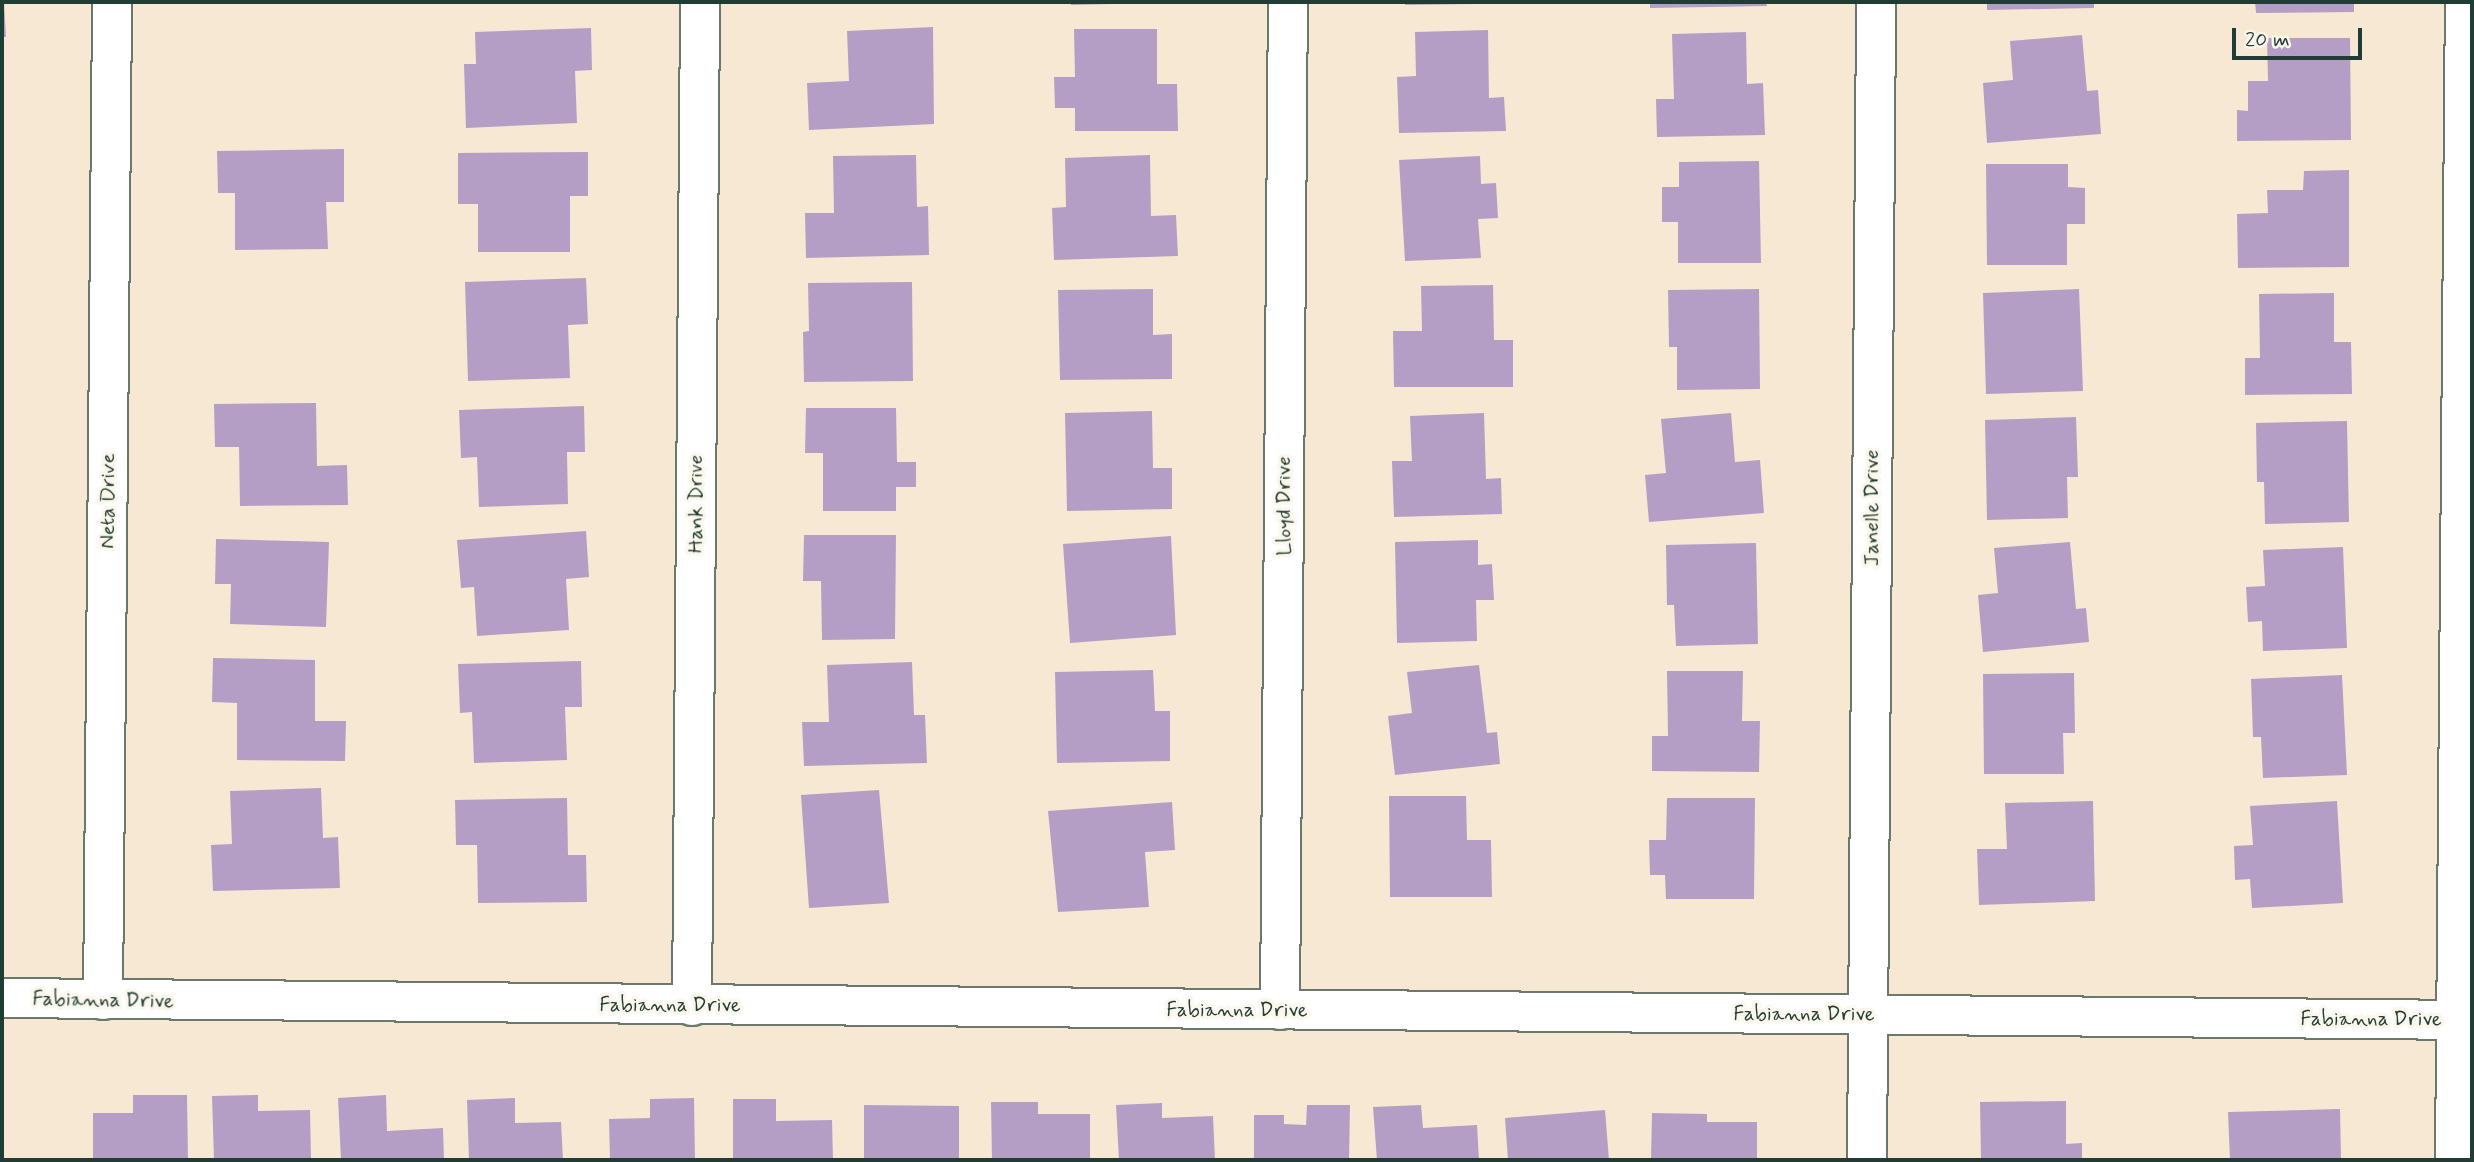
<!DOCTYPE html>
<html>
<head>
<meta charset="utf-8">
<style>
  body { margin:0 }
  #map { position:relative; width:2474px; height:1162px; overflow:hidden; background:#f6e8d2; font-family:Mynerve,sans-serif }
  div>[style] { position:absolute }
  .building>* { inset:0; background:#b59ec6 }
  .roads { filter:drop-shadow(2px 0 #6a796b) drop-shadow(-2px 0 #6a796b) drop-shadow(0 2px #6a796b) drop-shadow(0 -2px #6a796b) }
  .minor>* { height:38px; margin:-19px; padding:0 19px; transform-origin:19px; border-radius:19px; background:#fff }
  span { translate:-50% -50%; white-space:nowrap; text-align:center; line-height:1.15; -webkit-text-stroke:7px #fbf7ec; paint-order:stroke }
  .street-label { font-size:21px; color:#1f3d34 }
  .frame { position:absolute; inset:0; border:4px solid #1f3d34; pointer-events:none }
  .scale { position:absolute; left:2232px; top:28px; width:130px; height:32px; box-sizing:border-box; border:4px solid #1f3d34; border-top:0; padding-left:9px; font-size:21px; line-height:24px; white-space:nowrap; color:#1f3d34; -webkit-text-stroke:5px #fbf7ec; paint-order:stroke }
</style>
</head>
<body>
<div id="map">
  <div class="building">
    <div style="clip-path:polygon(2px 2px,4px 2px,6px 37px,2px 37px)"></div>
    <div style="clip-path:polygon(1071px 2px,1111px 2px,1111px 4px,1071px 5px)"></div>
    <div style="clip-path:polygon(1405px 2px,1473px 2px,1473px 4px,1405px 5px)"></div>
    <div style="clip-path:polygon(1650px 2px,1766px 2px,1767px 6px,1650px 8px)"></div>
    <div style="clip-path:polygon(1987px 2px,2094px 2px,2094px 8px,1987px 10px)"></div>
    <div style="clip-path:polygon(2255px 2px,2354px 2px,2354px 12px,2256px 13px)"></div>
    <div style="clip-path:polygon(933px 27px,934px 124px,809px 130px,807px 83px,849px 81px,847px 31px)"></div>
    <div style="clip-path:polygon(591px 28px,592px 70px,575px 71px,577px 123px,466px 128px,464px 64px,476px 64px,475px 32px)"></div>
    <div style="clip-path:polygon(1074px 29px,1157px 29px,1157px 84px,1177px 84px,1178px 131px,1075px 131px,1075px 108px,1055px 108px,1054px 77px,1075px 77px)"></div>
    <div style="clip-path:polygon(1488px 30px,1489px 98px,1504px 97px,1506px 131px,1399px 133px,1397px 77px,1416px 76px,1415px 32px)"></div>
    <div style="clip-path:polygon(1746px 32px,1747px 84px,1763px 83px,1765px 135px,1657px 137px,1656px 99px,1674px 99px,1672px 34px)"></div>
    <div style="clip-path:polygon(2082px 35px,2087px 91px,2098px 90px,2101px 134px,1987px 143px,1983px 83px,2013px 80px,2010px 41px)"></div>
    <div style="clip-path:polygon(2267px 38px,2350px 38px,2351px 140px,2237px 141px,2237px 110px,2248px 111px,2248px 81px,2268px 81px)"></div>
    <div style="clip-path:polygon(344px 149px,344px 202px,326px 202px,328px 249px,235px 250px,235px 193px,218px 193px,217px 151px)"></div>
    <div style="clip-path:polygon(588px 152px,588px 196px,570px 196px,570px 252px,478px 252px,478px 204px,458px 204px,458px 153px)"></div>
    <div style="clip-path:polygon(916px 155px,917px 207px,928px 206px,929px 255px,806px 258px,805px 213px,834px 213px,833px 156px)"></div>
    <div style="clip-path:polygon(1150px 155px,1151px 216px,1176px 215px,1178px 256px,1054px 260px,1052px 208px,1066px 207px,1065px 158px)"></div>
    <div style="clip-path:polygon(1480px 156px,1481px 184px,1496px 183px,1498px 218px,1478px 219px,1481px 258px,1405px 261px,1399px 160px)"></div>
    <div style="clip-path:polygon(1759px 161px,1761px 263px,1678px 263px,1678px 222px,1662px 222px,1662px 187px,1679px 187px,1679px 162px)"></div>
    <div style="clip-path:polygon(1986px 164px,2068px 164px,2068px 187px,2085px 188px,2085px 224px,2067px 224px,2067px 265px,1987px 265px)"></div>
    <div style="clip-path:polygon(2349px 170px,2349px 267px,2238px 268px,2237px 214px,2268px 213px,2267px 190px,2303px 190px,2304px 171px)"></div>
    <div style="clip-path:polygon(586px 278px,588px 324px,568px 325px,570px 378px,468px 381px,465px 282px)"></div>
    <div style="clip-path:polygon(912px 282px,913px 381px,804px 382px,803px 332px,809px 331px,808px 283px)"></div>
    <div style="clip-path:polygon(1493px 285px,1494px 340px,1513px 340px,1513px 387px,1394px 387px,1393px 331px,1422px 331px,1421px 286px)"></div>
    <div style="clip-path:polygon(1153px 289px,1153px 335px,1172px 334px,1172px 379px,1060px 380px,1058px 290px)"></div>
    <div style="clip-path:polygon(1759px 289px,1760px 389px,1677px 390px,1677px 347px,1669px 347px,1668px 290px)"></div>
    <div style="clip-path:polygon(2079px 289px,2083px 391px,1986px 394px,1983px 293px)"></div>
    <div style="clip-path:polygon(2334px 293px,2334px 342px,2351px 342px,2352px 394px,2245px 395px,2245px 358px,2260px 358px,2259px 294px)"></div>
    <div style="clip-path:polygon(316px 403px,317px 466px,347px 465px,348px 505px,240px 506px,239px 447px,215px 447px,214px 404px)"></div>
    <div style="clip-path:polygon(584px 406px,585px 452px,567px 452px,568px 504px,479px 507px,477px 457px,461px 458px,459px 410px)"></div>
    <div style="clip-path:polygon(806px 408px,896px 408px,897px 462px,916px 462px,916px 487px,896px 487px,896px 511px,823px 511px,823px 453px,805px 453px)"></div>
    <div style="clip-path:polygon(1152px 411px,1153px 468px,1172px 468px,1172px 509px,1067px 511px,1065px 413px)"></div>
    <div style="clip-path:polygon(1484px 413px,1486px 479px,1501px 478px,1502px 514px,1394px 517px,1392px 461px,1412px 461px,1410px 416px)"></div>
    <div style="clip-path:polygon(1731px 413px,1735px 462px,1760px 460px,1764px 513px,1649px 522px,1645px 475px,1666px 473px,1661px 419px)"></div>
    <div style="clip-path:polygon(2076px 417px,2078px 477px,2067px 477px,2068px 518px,1987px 520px,1985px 420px)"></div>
    <div style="clip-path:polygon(2347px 421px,2349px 522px,2265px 524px,2264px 482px,2257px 482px,2256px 423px)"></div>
    <div style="clip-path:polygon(586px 531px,589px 577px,566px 579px,569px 630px,477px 636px,474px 587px,461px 588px,457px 540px)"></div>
    <div style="clip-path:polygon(804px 535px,896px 535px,895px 639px,822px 640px,821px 581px,803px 581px)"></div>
    <div style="clip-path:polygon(1171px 536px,1176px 635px,1070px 643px,1063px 544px)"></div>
    <div style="clip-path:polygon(216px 539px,329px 542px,326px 627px,230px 624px,231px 584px,215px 584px)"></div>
    <div style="clip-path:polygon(1478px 540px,1478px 565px,1492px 564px,1494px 600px,1476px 600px,1477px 641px,1397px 643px,1395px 542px)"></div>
    <div style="clip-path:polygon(2070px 542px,2076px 609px,2086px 608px,2089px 642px,1983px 652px,1978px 595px,1998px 593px,1994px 548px)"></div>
    <div style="clip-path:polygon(1756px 543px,1758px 644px,1676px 646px,1674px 605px,1667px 605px,1666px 545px)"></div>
    <div style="clip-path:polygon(2343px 547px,2347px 648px,2263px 651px,2262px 621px,2248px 622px,2246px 587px,2265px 586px,2263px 550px)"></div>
    <div style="clip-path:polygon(213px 658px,315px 660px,315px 721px,346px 721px,345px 761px,237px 760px,237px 703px,212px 702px)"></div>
    <div style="clip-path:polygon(581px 661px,582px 707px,565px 707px,567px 760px,474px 763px,472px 712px,460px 713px,458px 664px)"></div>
    <div style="clip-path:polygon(912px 662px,914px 715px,925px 715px,927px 763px,804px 766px,802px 722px,829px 722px,827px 665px)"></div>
    <div style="clip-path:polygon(1479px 665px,1487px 733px,1497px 732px,1500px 764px,1395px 775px,1388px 716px,1412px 713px,1407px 672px)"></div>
    <div style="clip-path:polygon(1153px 670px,1155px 711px,1170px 711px,1170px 761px,1057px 763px,1055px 672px)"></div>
    <div style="clip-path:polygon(1667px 671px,1743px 671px,1742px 721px,1760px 721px,1759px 772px,1652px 771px,1652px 736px,1668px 736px)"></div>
    <div style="clip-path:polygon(2074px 673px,2075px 733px,2063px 733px,2064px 774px,1984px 774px,1983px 674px)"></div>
    <div style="clip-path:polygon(2342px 675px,2347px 775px,2263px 778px,2261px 737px,2253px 737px,2251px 679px)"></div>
    <div style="clip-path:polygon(321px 788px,323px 838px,338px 837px,340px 888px,213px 891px,211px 845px,232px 844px,230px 791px)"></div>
    <div style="clip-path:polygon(879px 790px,889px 903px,809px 908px,801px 795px)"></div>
    <div style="clip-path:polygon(1389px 796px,1466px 796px,1467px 840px,1491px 840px,1492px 897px,1390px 897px)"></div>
    <div style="clip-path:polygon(567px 798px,568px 855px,586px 855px,587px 902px,478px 903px,477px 845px,456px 845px,455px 800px)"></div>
    <div style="clip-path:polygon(1667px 798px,1755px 798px,1754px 899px,1666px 899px,1665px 875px,1650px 875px,1649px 840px,1666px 840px)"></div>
    <div style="clip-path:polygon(2093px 801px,2095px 901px,1979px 905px,1977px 849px,2007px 849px,2005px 803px)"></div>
    <div style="clip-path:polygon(2337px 801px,2343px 903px,2252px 908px,2250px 879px,2235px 880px,2234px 846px,2253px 845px,2250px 806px)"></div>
    <div style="clip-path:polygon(1172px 802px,1175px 850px,1145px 852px,1149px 907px,1058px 912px,1048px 811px)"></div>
    <div style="clip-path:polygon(133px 1095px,187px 1095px,188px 1160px,93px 1160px,93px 1113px,133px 1113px)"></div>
    <div style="clip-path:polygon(258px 1095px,258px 1111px,310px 1110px,311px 1160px,214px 1160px,212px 1096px)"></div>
    <div style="clip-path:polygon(386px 1095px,387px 1131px,443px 1128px,444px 1160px,341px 1160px,338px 1098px)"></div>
    <div style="clip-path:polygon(515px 1098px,515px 1123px,561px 1122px,563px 1160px,469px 1160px,467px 1100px)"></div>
    <div style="clip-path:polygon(694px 1098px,695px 1160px,610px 1160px,609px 1119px,650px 1118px,650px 1099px)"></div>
    <div style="clip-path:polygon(733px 1099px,776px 1099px,776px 1121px,832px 1120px,833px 1160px,733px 1160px)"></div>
    <div style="clip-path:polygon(2066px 1101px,2066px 1144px,2082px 1143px,2082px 1160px,1981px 1160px,1980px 1102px)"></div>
    <div style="clip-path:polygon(991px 1102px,1038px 1102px,1038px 1114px,1090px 1114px,1090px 1160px,992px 1160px)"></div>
    <div style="clip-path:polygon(1162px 1103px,1162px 1118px,1213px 1116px,1215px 1160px,1119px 1160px,1116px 1105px)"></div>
    <div style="clip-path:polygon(864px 1105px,959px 1106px,959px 1160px,864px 1160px)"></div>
    <div style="clip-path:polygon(1307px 1105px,1350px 1105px,1349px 1160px,1254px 1160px,1254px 1115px,1284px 1115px,1284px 1124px,1306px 1125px)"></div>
    <div style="clip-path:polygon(1421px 1105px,1423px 1128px,1477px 1125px,1479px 1160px,1377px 1160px,1373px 1107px)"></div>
    <div style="clip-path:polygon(2340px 1109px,2341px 1160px,2230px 1160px,2228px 1112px)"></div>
    <div style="clip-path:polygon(1605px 1110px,1609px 1160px,1508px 1160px,1505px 1118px)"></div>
    <div style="clip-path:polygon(1652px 1113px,1707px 1114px,1707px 1122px,1757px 1122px,1757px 1160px,1651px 1160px)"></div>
  </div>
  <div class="roads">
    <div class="minor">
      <div style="left:2px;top:998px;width:2470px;rotate:0.51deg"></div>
      <div style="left:103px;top:1000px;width:998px;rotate:-89.48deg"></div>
      <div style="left:692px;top:1006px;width:1004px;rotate:-89.54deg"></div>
      <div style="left:1280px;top:1010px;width:1008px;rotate:-89.55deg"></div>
      <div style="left:1867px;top:1160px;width:1158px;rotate:-89.55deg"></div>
      <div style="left:2455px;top:1160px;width:1158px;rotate:-89.51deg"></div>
    </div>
  </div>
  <div class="street-label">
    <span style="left:108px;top:501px;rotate:-90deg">Neta Drive</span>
    <span style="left:696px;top:504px;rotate:-90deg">Hank Drive</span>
    <span style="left:1284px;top:506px;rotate:-90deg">Lloyd Drive</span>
    <span style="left:1872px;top:508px;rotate:-90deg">Janelle Drive</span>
    <span style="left:103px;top:1000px;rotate:1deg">Fabianna Drive</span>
    <span style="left:670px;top:1005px">Fabianna Drive</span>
    <span style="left:1237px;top:1010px">Fabianna Drive</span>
    <span style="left:1804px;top:1014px">Fabianna Drive</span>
    <span style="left:2371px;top:1019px">Fabianna Drive</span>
  </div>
  <div class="frame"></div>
  <div class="scale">20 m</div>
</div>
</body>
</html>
